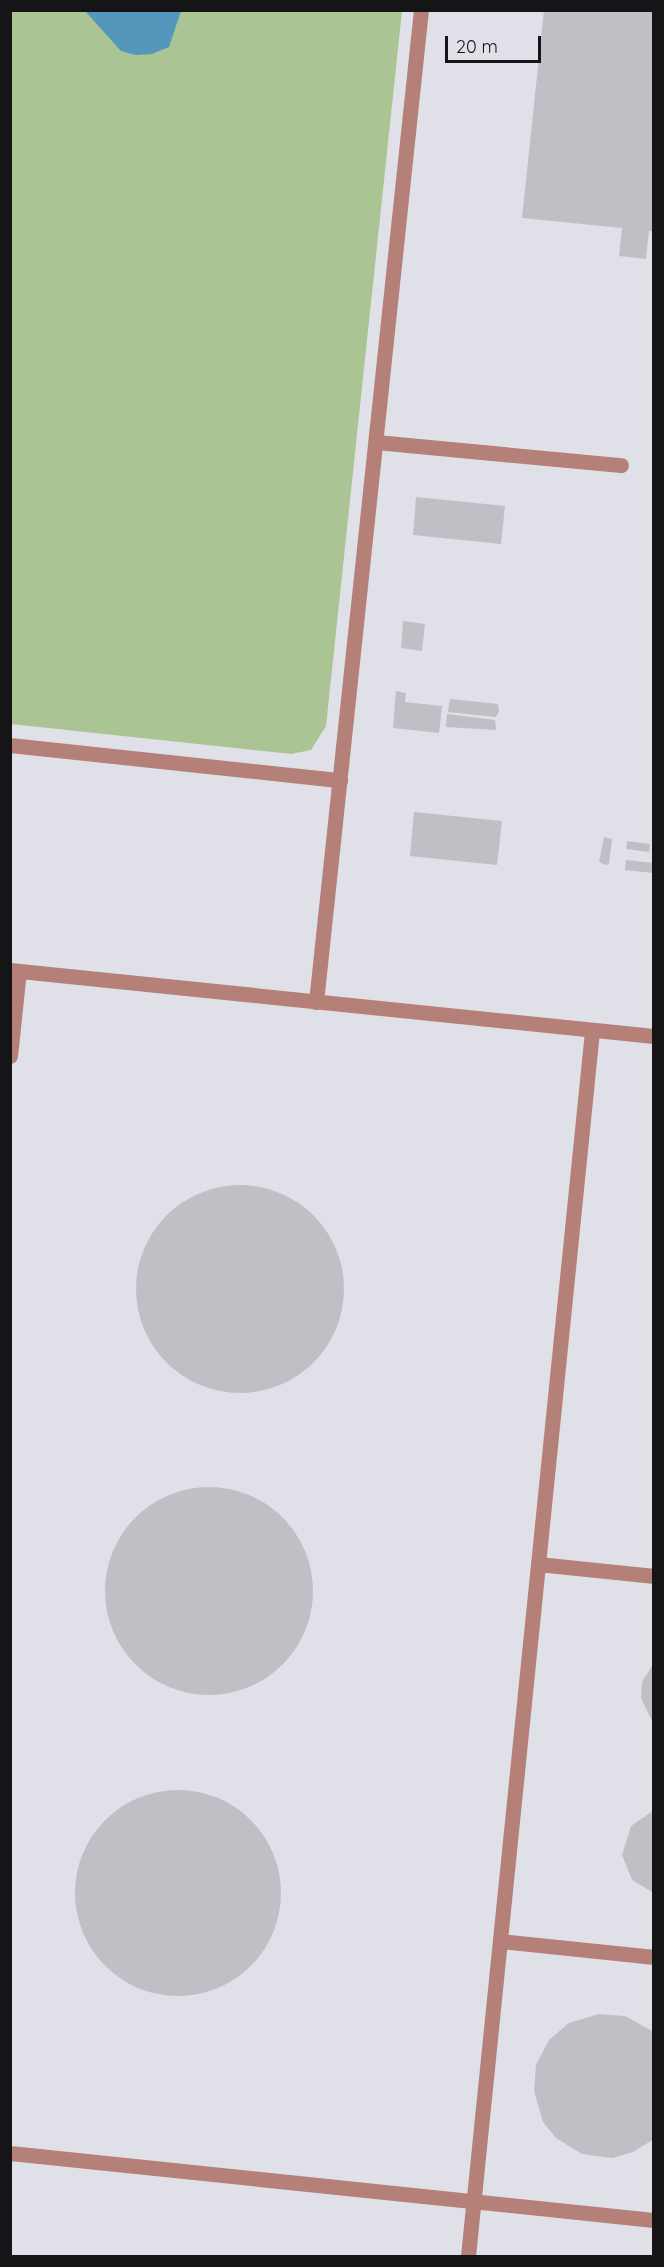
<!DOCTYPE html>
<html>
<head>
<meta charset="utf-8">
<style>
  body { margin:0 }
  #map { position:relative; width:664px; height:2267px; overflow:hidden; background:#e0e0e8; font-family:Quicksand,sans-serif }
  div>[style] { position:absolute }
  .green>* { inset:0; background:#aac493 }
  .water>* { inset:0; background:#5596bd }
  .building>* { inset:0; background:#c1bec6 }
  .round { border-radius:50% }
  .service>* { height:15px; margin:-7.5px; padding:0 7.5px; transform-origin:7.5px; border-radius:7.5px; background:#b48077 }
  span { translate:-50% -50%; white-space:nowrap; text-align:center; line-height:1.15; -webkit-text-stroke:4.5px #e0e0e8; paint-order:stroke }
  .frame { position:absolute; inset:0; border:12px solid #151518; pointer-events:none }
  .scale { position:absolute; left:445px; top:36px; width:96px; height:27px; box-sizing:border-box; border:3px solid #151518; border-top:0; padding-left:8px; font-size:18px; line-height:21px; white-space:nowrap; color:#151518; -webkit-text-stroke:4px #e0e0e8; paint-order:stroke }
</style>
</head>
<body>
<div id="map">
  <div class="green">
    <div style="clip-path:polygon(11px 11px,402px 11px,326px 726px,311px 750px,291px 754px,11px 724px)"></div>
  </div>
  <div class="water">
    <div style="clip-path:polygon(85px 11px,181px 11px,169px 47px,152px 54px,135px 55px,121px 51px)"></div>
  </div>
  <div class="building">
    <div style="clip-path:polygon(544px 10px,654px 10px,654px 231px,649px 231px,646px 259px,619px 256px,622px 228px,522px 218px)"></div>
    <div style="clip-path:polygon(416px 497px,505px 506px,501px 544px,413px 535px)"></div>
    <div style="clip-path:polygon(403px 621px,425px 624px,422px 651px,401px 648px)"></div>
    <div style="clip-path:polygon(396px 691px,406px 693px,405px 702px,442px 706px,439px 733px,393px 728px)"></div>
    <div style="clip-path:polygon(450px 699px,498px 704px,499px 711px,496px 717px,448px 712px)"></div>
    <div style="clip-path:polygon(447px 714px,495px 720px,496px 730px,446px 727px)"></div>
    <div style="clip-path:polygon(414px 812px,502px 821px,497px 865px,410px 856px)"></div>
    <div style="clip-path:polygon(604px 837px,612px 839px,609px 864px,605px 865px,599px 862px)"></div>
    <div style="clip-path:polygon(627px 841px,650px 844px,649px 852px,626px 849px)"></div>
    <div style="clip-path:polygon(626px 860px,654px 863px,654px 873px,625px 870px)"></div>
    <div class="round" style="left:136px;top:1185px;width:208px;height:208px"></div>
    <div class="round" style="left:105px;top:1487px;width:208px;height:208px"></div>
    <div style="clip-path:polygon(654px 1663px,654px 1725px,641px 1698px,642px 1682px)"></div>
    <div class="round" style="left:75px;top:1790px;width:206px;height:206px"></div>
    <div style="clip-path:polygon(654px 1810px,654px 1893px,632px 1880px,622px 1855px,631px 1826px)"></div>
    <div style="clip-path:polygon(599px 2014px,625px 2016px,654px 2032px,654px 2139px,633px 2152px,612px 2158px,582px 2154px,556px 2138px,543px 2122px,534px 2091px,536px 2065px,549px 2040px,569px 2023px)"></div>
  </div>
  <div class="service">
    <div style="left:376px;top:442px;width:246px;rotate:5.4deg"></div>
    <div style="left:10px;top:745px;width:332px;rotate:6.1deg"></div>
    <div style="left:10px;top:970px;width:647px;rotate:5.85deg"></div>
    <div style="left:316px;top:1002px;width:998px;rotate:-83.96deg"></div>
    <div style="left:10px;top:1056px;width:85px;rotate:-84deg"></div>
    <div style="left:538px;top:1564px;width:117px;rotate:5.9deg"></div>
    <div style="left:500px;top:1941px;width:155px;rotate:5.9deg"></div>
    <div style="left:10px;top:2153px;width:647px;rotate:5.94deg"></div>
    <div style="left:468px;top:2256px;width:1232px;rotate:-84.22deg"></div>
  </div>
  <div class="frame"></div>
  <div class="scale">20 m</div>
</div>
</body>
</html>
